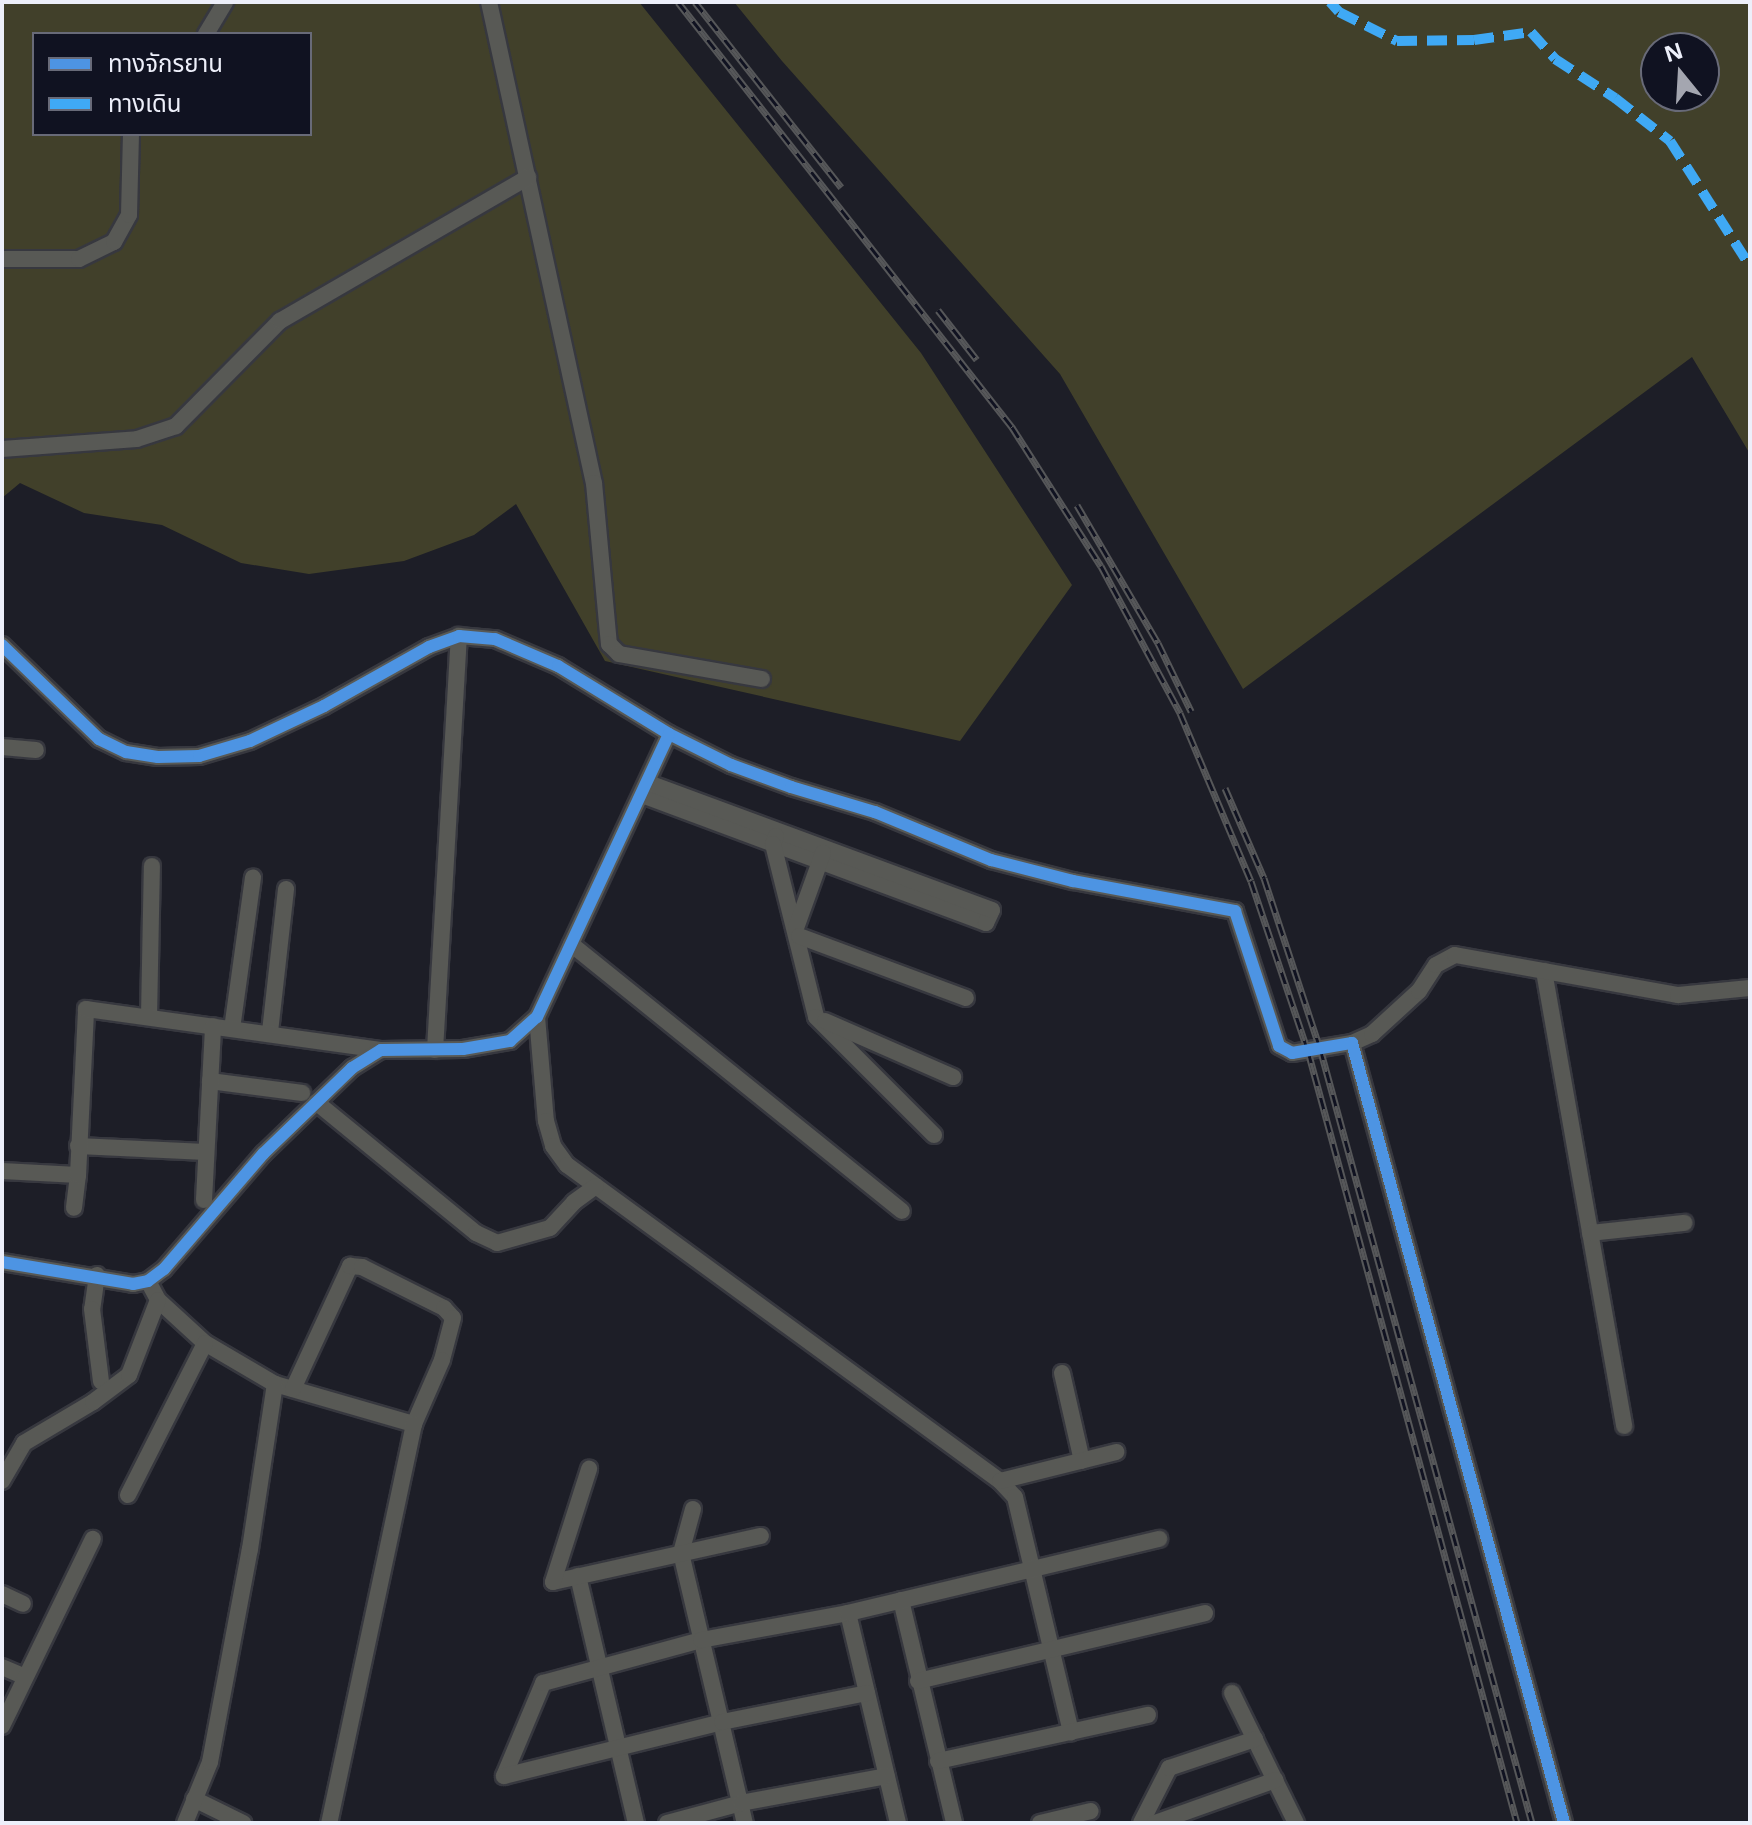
<!DOCTYPE html>
<html>
<head>
<meta charset="utf-8">
<style>
  body { margin:0 }
  #map { position:relative; width:1752px; height:1825px; overflow:hidden; background:#1d1e27; font-family:"Open Sans","Noto Sans Thai",sans-serif }
  div>[style] { position:absolute }
  .green>* { inset:0; background:#41402a }
  .roads { filter:drop-shadow(2px 0 #37383f) drop-shadow(-2px 0 #37383f) drop-shadow(0 2px #37383f) drop-shadow(0 -2px #37383f) }
  .minor>* { height:16px; margin:-8px; padding:0 8px; transform-origin:8px; border-radius:8px; background:#585955 }
  .rail>* { height:7px; margin-top:-3.5px; transform-origin:0; background:repeating-linear-gradient(90deg,#101221 0 12px,#565759 0 24px); box-sizing:border-box; border-block:2px solid #565759 }
  .quiet>* { height:10px; margin-top:-5px; transform-origin:0; background:repeating-linear-gradient(90deg,#3fa9f5 0 20px,transparent 0 30px) }
  .cycleway>* { height:12px; margin:-6px; padding:0 6px; transform-origin:6px; border-radius:6px; background:#4d94e3 }
  span { translate:-50% -50%; white-space:nowrap; text-align:center; line-height:1.15; -webkit-text-stroke:7px #101221; paint-order:stroke }
  .frame { position:absolute; inset:0; border:4px solid #edeffa; pointer-events:none }
  .legend { position:absolute; left:32px; top:32px; width:280px; height:104px; box-sizing:border-box; background:#101221; border:2px solid #686a78; margin:0; padding:10px 14px; list-style:none; font-size:24px; color:#edeffa }
  .legend li { display:flex; align-items:center; gap:16px; height:40px }
  .legend b { width:40px; border:2px solid #686a78 }
  .north { position:absolute; left:1640px; top:32px; width:80px; height:80px; box-sizing:border-box; background:#101221; border:2px solid #686a78; border-radius:50%; rotate:342deg; font-size:22px; font-weight:700; line-height:32px; text-align:center; color:#edeffa }
  .north::after { content:''; display:block; margin:auto; width:28px; height:36px; background:#a4a6b0; clip-path:polygon(50% 0,100% 100%,50% 72%,0 100%) }
</style>
</head>
<body>
<div id="map">
  <div class="green">
    <div style="clip-path:polygon(evenodd,2px 2px,639px 2px,921px 353px,1072px 585px,960px 741px,605px 661px,516px 504px,474px 535px,404px 561px,309px 574px,241px 563px,162px 525px,84px 513px,20px 483px,2px 498px,2px 2px,34px 34px,310px 34px,310px 134px,34px 134px,34px 34px)"></div>
    <div style="clip-path:polygon(evenodd,734px 2px,1750px 2px,1750px 454px,1692px 357px,1243px 689px,1060px 374px,782px 61px,734px 2px,1656px 48px,1704px 48px,1704px 96px,1656px 96px,1656px 48px)"></div>
  </div>
  <div class="roads">
    <div class="minor">
      <div style="left:489px;top:2px;width:492px;rotate:77.7deg"></div>
      <div style="left:594px;top:483px;width:162px;rotate:84.7deg"></div>
      <div style="left:609px;top:644px;width:14px;rotate:45deg"></div>
      <div style="left:619px;top:654px;width:145px;rotate:9.9deg"></div>
      <div style="left:206px;top:34px;width:37px;rotate:-59deg"></div>
      <div style="left:2px;top:259px;width:77px"></div>
      <div style="left:79px;top:259px;width:39px;rotate:-26deg"></div>
      <div style="left:114px;top:242px;width:31px;rotate:-61deg"></div>
      <div style="left:129px;top:215px;width:81px;rotate:-88.6deg"></div>
      <div style="left:2px;top:449px;width:135px;rotate:-4.2deg"></div>
      <div style="left:137px;top:439px;width:41px;rotate:-18.4deg"></div>
      <div style="left:176px;top:426px;width:148px;rotate:-45.3deg"></div>
      <div style="left:280px;top:321px;width:287px;rotate:-30.1deg"></div>
      <div style="left:2px;top:645px;width:135px;rotate:44.1deg"></div>
      <div style="left:99px;top:739px;width:30px;rotate:26deg"></div>
      <div style="left:126px;top:752px;width:32px;rotate:9deg"></div>
      <div style="left:158px;top:757px;width:41px;rotate:-1.4deg"></div>
      <div style="left:199px;top:756px;width:53px;rotate:-16.4deg"></div>
      <div style="left:250px;top:741px;width:82px;rotate:-25.3deg"></div>
      <div style="left:324px;top:706px;width:120px;rotate:-29.3deg"></div>
      <div style="left:429px;top:647px;width:32px;rotate:-20deg"></div>
      <div style="left:459px;top:636px;width:36px;rotate:5deg"></div>
      <div style="left:495px;top:639px;width:69px;rotate:23.2deg"></div>
      <div style="left:558px;top:666px;width:130px;rotate:31.5deg"></div>
      <div style="left:669px;top:734px;width:69px;rotate:26.6deg"></div>
      <div style="left:731px;top:765px;width:64px;rotate:20.1deg"></div>
      <div style="left:791px;top:787px;width:88px;rotate:16.6deg"></div>
      <div style="left:875px;top:812px;width:126px;rotate:22.5deg"></div>
      <div style="left:991px;top:860px;width:85px;rotate:14.4deg"></div>
      <div style="left:1073px;top:881px;width:165px;rotate:10.5deg"></div>
      <div style="left:1235px;top:911px;width:142px;rotate:71.9deg"></div>
      <div style="left:1279px;top:1046px;width:15px;rotate:28deg"></div>
      <div style="left:1292px;top:1053px;width:61px;rotate:-9.5deg"></div>
      <div style="left:1352px;top:1043px;width:808px;rotate:74.79deg"></div>
      <div style="left:2px;top:747px;width:34px;rotate:5deg"></div>
      <div style="left:642px;top:795px;width:367px;rotate:20.4deg"></div>
      <div style="left:986px;top:923px;width:14px;rotate:-65deg"></div>
      <div style="left:992px;top:910px;width:367px;rotate:-159.7deg"></div>
      <div style="left:776px;top:836px;width:9px;rotate:111deg"></div>
      <div style="left:773px;top:844px;width:178px;rotate:76deg"></div>
      <div style="left:816px;top:1017px;width:167px;rotate:45deg"></div>
      <div style="left:796px;top:928px;width:80px;rotate:-70.2deg"></div>
      <div style="left:799px;top:936px;width:178px;rotate:20.4deg"></div>
      <div style="left:571px;top:944px;width:425px;rotate:38.9deg"></div>
      <div style="left:1544px;top:971px;width:462px;rotate:80deg"></div>
      <div style="left:149px;top:1017px;width:151px;rotate:-88.9deg"></div>
      <div style="left:537px;top:1017px;width:104px;rotate:85.1deg"></div>
      <div style="left:546px;top:1121px;width:26px;rotate:74deg"></div>
      <div style="left:553px;top:1146px;width:24px;rotate:54deg"></div>
      <div style="left:567px;top:1165px;width:536px;rotate:36.12deg"></div>
      <div style="left:1000px;top:1481px;width:22px;rotate:47deg"></div>
      <div style="left:1015px;top:1497px;width:242px;rotate:76.6deg"></div>
      <div style="left:825px;top:1021px;width:140px;rotate:23.6deg"></div>
      <div style="left:232px;top:1029px;width:153px;rotate:-82.1deg"></div>
      <div style="left:270px;top:1032px;width:144px;rotate:-83.6deg"></div>
      <div style="left:1352px;top:1043px;width:22px;rotate:-24deg"></div>
      <div style="left:1372px;top:1034px;width:64px;rotate:-42.5deg"></div>
      <div style="left:1419px;top:991px;width:31px;rotate:-57deg"></div>
      <div style="left:1436px;top:965px;width:21px;rotate:-28deg"></div>
      <div style="left:1455px;top:955px;width:227px;rotate:10.2deg"></div>
      <div style="left:1678px;top:995px;width:72px;rotate:-5.6deg"></div>
      <div style="left:435px;top:1050px;width:415px;rotate:-86.7deg"></div>
      <div style="left:210px;top:1081px;width:93px;rotate:7.4deg"></div>
      <div style="left:316px;top:1102px;width:207px;rotate:39.3deg"></div>
      <div style="left:476px;top:1233px;width:23px;rotate:25deg"></div>
      <div style="left:497px;top:1243px;width:55px;rotate:-15.8deg"></div>
      <div style="left:550px;top:1228px;width:35px;rotate:-47deg"></div>
      <div style="left:574px;top:1202px;width:27px;rotate:-36deg"></div>
      <div style="left:78px;top:1146px;width:128px;rotate:2.7deg"></div>
      <div style="left:2px;top:1171px;width:76px;rotate:3deg"></div>
      <div style="left:78px;top:1175px;width:33px;rotate:97deg"></div>
      <div style="left:78px;top:1175px;width:166px;rotate:-87.2deg"></div>
      <div style="left:86px;top:1009px;width:298px;rotate:7.9deg"></div>
      <div style="left:204px;top:1200px;width:174px;rotate:-87deg"></div>
      <div style="left:1590px;top:1233px;width:95px;rotate:-6.1deg"></div>
      <div style="left:2px;top:1262px;width:133px;rotate:9.5deg"></div>
      <div style="left:133px;top:1284px;width:15px;rotate:-11deg"></div>
      <div style="left:148px;top:1281px;width:20px;rotate:-37deg"></div>
      <div style="left:164px;top:1269px;width:152px;rotate:-49.3deg"></div>
      <div style="left:263px;top:1154px;width:124px;rotate:-44deg"></div>
      <div style="left:352px;top:1068px;width:34px;rotate:-32deg"></div>
      <div style="left:381px;top:1050px;width:82px;rotate:-0.7deg"></div>
      <div style="left:463px;top:1049px;width:48px;rotate:-9.7deg"></div>
      <div style="left:510px;top:1041px;width:36px;rotate:-42deg"></div>
      <div style="left:537px;top:1017px;width:312px;rotate:-65deg"></div>
      <div style="left:97px;top:1275px;width:34px;rotate:98deg"></div>
      <div style="left:92px;top:1309px;width:73px;rotate:82.9deg"></div>
      <div style="left:148px;top:1281px;width:21px;rotate:62deg"></div>
      <div style="left:158px;top:1300px;width:64px;rotate:42.5deg"></div>
      <div style="left:205px;top:1343px;width:81px;rotate:30.4deg"></div>
      <div style="left:275px;top:1384px;width:145px;rotate:16.1deg"></div>
      <div style="left:1062px;top:1373px;width:90px;rotate:77.2deg"></div>
      <div style="left:293px;top:1389px;width:136px;rotate:-65.1deg"></div>
      <div style="left:350px;top:1266px;width:12px;rotate:5deg"></div>
      <div style="left:362px;top:1267px;width:92px;rotate:26.6deg"></div>
      <div style="left:444px;top:1308px;width:13px;rotate:48deg"></div>
      <div style="left:453px;top:1318px;width:43px;rotate:104.7deg"></div>
      <div style="left:442px;top:1360px;width:70px;rotate:113.6deg"></div>
      <div style="left:414px;top:1424px;width:408px;rotate:102deg"></div>
      <div style="left:2px;top:1481px;width:44px;rotate:-59.9deg"></div>
      <div style="left:24px;top:1443px;width:80px;rotate:-30.7deg"></div>
      <div style="left:93px;top:1402px;width:45px;rotate:-36.9deg"></div>
      <div style="left:129px;top:1375px;width:80px;rotate:-68.9deg"></div>
      <div style="left:1000px;top:1481px;width:120px;rotate:-14deg"></div>
      <div style="left:128px;top:1495px;width:170px;rotate:-63.1deg"></div>
      <div style="left:693px;top:1509px;width:46px;rotate:105.3deg"></div>
      <div style="left:681px;top:1553px;width:277px;rotate:76.7deg"></div>
      <div style="left:578px;top:1576px;width:254px;rotate:76.8deg"></div>
      <div style="left:553px;top:1582px;width:213px;rotate:-12.5deg"></div>
      <div style="left:553px;top:1582px;width:119px;rotate:-72.3deg"></div>
      <div style="left:2px;top:1594px;width:23px;rotate:25deg"></div>
      <div style="left:901px;top:1600px;width:229px;rotate:76.6deg"></div>
      <div style="left:848px;top:1613px;width:216px;rotate:76.6deg"></div>
      <div style="left:2px;top:1667px;width:25px;rotate:23deg"></div>
      <div style="left:918px;top:1681px;width:295px;rotate:-13.3deg"></div>
      <div style="left:1232px;top:1693px;width:145px;rotate:63.8deg"></div>
      <div style="left:2px;top:1726px;width:208px;rotate:-64.1deg"></div>
      <div style="left:938px;top:1761px;width:215px;rotate:-12.4deg"></div>
      <div style="left:504px;top:1776px;width:101px;rotate:-67.2deg"></div>
      <div style="left:543px;top:1683px;width:164px;rotate:-15.2deg"></div>
      <div style="left:701px;top:1640px;width:149px;rotate:-10.4deg"></div>
      <div style="left:848px;top:1613px;width:320px;rotate:-13.4deg"></div>
      <div style="left:504px;top:1776px;width:225px;rotate:-13.9deg"></div>
      <div style="left:722px;top:1722px;width:148px;rotate:-11.3deg"></div>
      <div style="left:194px;top:1799px;width:55px;rotate:26.1deg"></div>
      <div style="left:185px;top:1823px;width:66px;rotate:-67.7deg"></div>
      <div style="left:210px;top:1762px;width:217px;rotate:-79.4deg"></div>
      <div style="left:250px;top:1549px;width:167px;rotate:-81.4deg"></div>
      <div style="left:667px;top:1823px;width:77px;rotate:-15.1deg"></div>
      <div style="left:741px;top:1803px;width:148px;rotate:-10.5deg"></div>
      <div style="left:1040px;top:1823px;width:52px;rotate:-13.2deg"></div>
      <div style="left:1141px;top:1823px;width:62px;rotate:-63deg"></div>
      <div style="left:1169px;top:1768px;width:91px;rotate:-18.6deg"></div>
      <div style="left:1155px;top:1823px;width:128px;rotate:-19.6deg"></div>
    </div>
  </div>
  <div class="rail">
    <div style="left:678px;top:2px;width:541px;rotate:51.84deg"></div>
    <div style="left:1012px;top:427px;width:165px;rotate:57.4deg"></div>
    <div style="left:1101px;top:566px;width:167px;rotate:61.7deg"></div>
    <div style="left:1180px;top:713px;width:182px;rotate:67.1deg"></div>
    <div style="left:1251px;top:881px;width:179px;rotate:71.5deg"></div>
    <div style="left:1308px;top:1051px;width:800px;rotate:74.85deg"></div>
    <div style="left:695px;top:2px;width:236px;rotate:51.7deg"></div>
    <div style="left:938px;top:310px;width:63px;rotate:52deg"></div>
    <div style="left:1077px;top:505px;width:160px;rotate:59.6deg"></div>
    <div style="left:1158px;top:643px;width:76px;rotate:64.1deg"></div>
    <div style="left:1225px;top:788px;width:98px;rotate:66.6deg"></div>
    <div style="left:1264px;top:878px;width:179px;rotate:71.8deg"></div>
    <div style="left:1320px;top:1048px;width:803px;rotate:74.7deg"></div>
  </div>
  <div class="quiet">
    <div style="left:1330px;top:2px;width:13px;rotate:48deg"></div>
    <div style="left:1339px;top:12px;width:65px;rotate:26.6deg"></div>
    <div style="left:1397px;top:41px;width:77px;rotate:-0.7deg"></div>
    <div style="left:1474px;top:40px;width:58px;rotate:-8deg"></div>
    <div style="left:1531px;top:32px;width:36px;rotate:48deg"></div>
    <div style="left:1555px;top:59px;width:72px;rotate:33deg"></div>
    <div style="left:1615px;top:98px;width:70px;rotate:38deg"></div>
    <div style="left:1670px;top:141px;width:148px;rotate:57.4deg"></div>
  </div>
  <div class="cycleway">
    <div style="left:2px;top:645px;width:135px;rotate:44.1deg"></div>
    <div style="left:99px;top:739px;width:30px;rotate:26deg"></div>
    <div style="left:126px;top:752px;width:32px;rotate:9deg"></div>
    <div style="left:158px;top:757px;width:41px;rotate:-1.4deg"></div>
    <div style="left:199px;top:756px;width:53px;rotate:-16.4deg"></div>
    <div style="left:250px;top:741px;width:82px;rotate:-25.3deg"></div>
    <div style="left:324px;top:706px;width:120px;rotate:-29.3deg"></div>
    <div style="left:429px;top:647px;width:32px;rotate:-20deg"></div>
    <div style="left:459px;top:636px;width:36px;rotate:5deg"></div>
    <div style="left:495px;top:639px;width:69px;rotate:23.2deg"></div>
    <div style="left:558px;top:666px;width:130px;rotate:31.5deg"></div>
    <div style="left:669px;top:734px;width:69px;rotate:26.6deg"></div>
    <div style="left:731px;top:765px;width:64px;rotate:20.1deg"></div>
    <div style="left:791px;top:787px;width:88px;rotate:16.6deg"></div>
    <div style="left:875px;top:812px;width:126px;rotate:22.5deg"></div>
    <div style="left:991px;top:860px;width:85px;rotate:14.4deg"></div>
    <div style="left:1073px;top:881px;width:165px;rotate:10.5deg"></div>
    <div style="left:1235px;top:911px;width:142px;rotate:71.9deg"></div>
    <div style="left:1279px;top:1046px;width:15px;rotate:28deg"></div>
    <div style="left:1292px;top:1053px;width:61px;rotate:-9.5deg"></div>
    <div style="left:1352px;top:1043px;width:808px;rotate:74.79deg"></div>
    <div style="left:2px;top:1262px;width:133px;rotate:9.5deg"></div>
    <div style="left:133px;top:1284px;width:15px;rotate:-11deg"></div>
    <div style="left:148px;top:1281px;width:20px;rotate:-37deg"></div>
    <div style="left:164px;top:1269px;width:152px;rotate:-49.3deg"></div>
    <div style="left:263px;top:1154px;width:124px;rotate:-44deg"></div>
    <div style="left:352px;top:1068px;width:34px;rotate:-32deg"></div>
    <div style="left:381px;top:1050px;width:82px;rotate:-0.7deg"></div>
    <div style="left:463px;top:1049px;width:48px;rotate:-9.7deg"></div>
    <div style="left:510px;top:1041px;width:36px;rotate:-42deg"></div>
    <div style="left:537px;top:1017px;width:312px;rotate:-65deg"></div>
  </div>
  <div class="frame"></div>
  <ul class="legend">
  <li><b style="height:10px;background:#4d94e3"></b>ทางจักรยาน</li>
  <li><b style="height:10px;background:#3fa9f5"></b>ทางเดิน</li>
  </ul>
  <div class="north">N</div>
</div>
</body>
</html>
